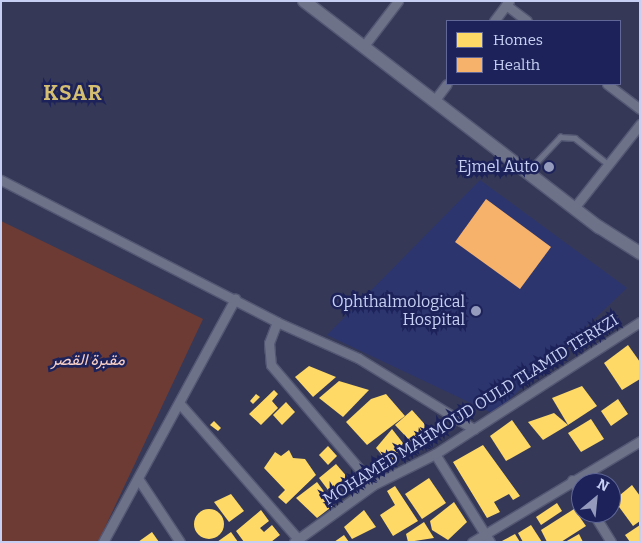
<!DOCTYPE html>
<html>
<head>
<meta charset="utf-8">
<style>
  body { margin:0 }
  #map { position:relative; width:641px; height:543px; overflow:hidden; background:#353957; font-family:Bitter,Vazirmatn,serif }
  div>[style] { position:absolute }
  .built>* { inset:0; background:#2d356f }
  .green>* { inset:0; background:#6e3b34 }
  .homes>* { inset:0; background:#ffd966 }
  .round { border-radius:50% }
  .health>* { inset:0; background:#f6b26b }
  .roads { filter:drop-shadow(1px 0 #545772) drop-shadow(-1px 0 #545772) drop-shadow(0 1px #545772) drop-shadow(0 -1px #545772) }
  .service>* { height:4.5px; margin:-2.25px; padding:0 2.25px; transform-origin:2.25px; border-radius:2.25px; background:#6d7289 }
  .minor>* { height:9px; margin:-4.5px; padding:0 4.5px; transform-origin:4.5px; border-radius:4.5px; background:#6d7289 }
  .secondary>* { height:12px; margin:-6px; padding:0 6px; transform-origin:6px; border-radius:6px; background:#6d7289 }
  .dots>* { width:14px; height:14px; translate:-50% -50%; box-sizing:border-box; border:2px solid #1d235a; border-radius:50% }
  span { translate:-50% -50%; white-space:nowrap; text-align:center; line-height:1.15; -webkit-text-stroke:5px #1d235a; paint-order:stroke }
  .poi-label { font-size:16px; color:#c7d0f2 }
  .right { translate:-100% -50%; text-align:right }
  .park-label { font-size:16px; color:#f9d0c6; font-style:italic }
  .street-label { font-size:16px; color:#c7d0f2 }
  .district-label { font-size:21px; color:#d4be71; font-weight:700; letter-spacing:1px }
  .frame { position:absolute; inset:0; border:2px solid #c7d0f2; pointer-events:none }
  .legend { position:absolute; left:446px; top:20px; width:175px; height:65px; box-sizing:border-box; background:#1d235a; border:1px solid #616897; margin:0; padding:6px 9px; list-style:none; font-size:15px; color:#c7d0f2 }
  .legend li { display:flex; align-items:center; gap:10px; height:25px }
  .legend b { width:25px; border:1px solid #616897 }
  .north { position:absolute; left:571px; top:473px; width:50px; height:50px; box-sizing:border-box; background:#1d235a; border:1px solid #616897; border-radius:50%; rotate:28deg; font-size:14px; font-weight:700; line-height:20px; text-align:center; color:#c7d0f2 }
  .north::after { content:''; display:block; margin:auto; width:18px; height:22px; background:#949bbc; clip-path:polygon(50% 0,100% 100%,50% 72%,0 100%) }
</style>
</head>
<body>
<div id="map">
  <div class="built">
    <div style="clip-path:polygon(480px 180px,627px 288px,494px 414px,327px 335px)"></div>
  </div>
  <div class="green">
    <div style="clip-path:polygon(1px 221px,203px 319px,98px 542px,1px 542px)"></div>
  </div>
  <div class="homes">
    <div style="clip-path:polygon(628px 345px,640px 362px,640px 379px,622px 390px,604px 363px)"></div>
    <div style="clip-path:polygon(309px 366px,336px 377px,313px 397px,295px 377px)"></div>
    <div style="clip-path:polygon(339px 381px,369px 390px,343px 417px,319px 398px)"></div>
    <div style="clip-path:polygon(582px 386px,597px 406px,568px 425px,552px 398px)"></div>
    <div style="clip-path:polygon(274px 390px,278px 394px,272px 401px,278px 408px,261px 425px,249px 414px)"></div>
    <div style="clip-path:polygon(256px 394px,260px 397px,253px 404px,250px 401px)"></div>
    <div style="clip-path:polygon(386px 394px,405px 416px,367px 445px,346px 422px,371px 399px)"></div>
    <div style="clip-path:polygon(618px 399px,628px 414px,611px 426px,601px 411px)"></div>
    <div style="clip-path:polygon(286px 402px,295px 412px,282px 425px,273px 415px)"></div>
    <div style="clip-path:polygon(412px 410px,429px 429px,413px 444px,395px 425px)"></div>
    <div style="clip-path:polygon(554px 413px,568px 425px,543px 440px,528px 422px)"></div>
    <div style="clip-path:polygon(591px 419px,604px 439px,581px 452px,568px 433px)"></div>
    <div style="clip-path:polygon(512px 420px,531px 447px,506px 461px,490px 436px)"></div>
    <div style="clip-path:polygon(214px 421px,221px 428px,218px 431px,210px 425px)"></div>
    <div style="clip-path:polygon(392px 429px,403px 443px,390px 465px,376px 448px)"></div>
    <div style="clip-path:polygon(483px 445px,520px 496px,513px 500px,509px 494px,494px 502px,500px 512px,487px 518px,453px 462px)"></div>
    <div style="clip-path:polygon(328px 446px,337px 456px,328px 465px,319px 455px)"></div>
    <div style="clip-path:polygon(289px 450px,293px 458px,305px 459px,316px 475px,286px 504px,278px 497px,285px 490px,264px 468px,275px 452px,281px 456px)"></div>
    <div style="clip-path:polygon(336px 464px,349px 479px,331px 494px,319px 478px)"></div>
    <div style="clip-path:polygon(429px 478px,446px 503px,422px 519px,405px 494px)"></div>
    <div style="clip-path:polygon(356px 479px,361px 485px,352px 492px,347px 486px)"></div>
    <div style="clip-path:polygon(317px 482px,334px 505px,317px 518px,296px 498px)"></div>
    <div style="clip-path:polygon(632px 485px,640px 496px,640px 521px,633px 526px,614px 500px)"></div>
    <div style="clip-path:polygon(395px 486px,418px 521px,393px 536px,380px 515px,395px 505px,387px 491px)"></div>
    <div style="clip-path:polygon(231px 494px,244px 511px,229px 522px,214px 502px)"></div>
    <div style="clip-path:polygon(454px 502px,467px 522px,448px 540px,432px 530px,430px 521px)"></div>
    <div style="clip-path:polygon(557px 503px,562px 511px,541px 525px,536px 517px)"></div>
    <div style="clip-path:polygon(574px 509px,586px 526px,561px 542px,547px 542px,541px 530px)"></div>
    <div class="round" style="left:194px;top:509px;width:30px;height:30px"></div>
    <div style="clip-path:polygon(261px 510px,269px 521px,260px 528px,264px 532px,272px 525px,280px 535px,271px 542px,244px 542px,236px 531px)"></div>
    <div style="clip-path:polygon(364px 510px,376px 527px,352px 539px,344px 527px)"></div>
    <div style="clip-path:polygon(424px 522px,434px 538px,408px 542px,406px 534px)"></div>
    <div style="clip-path:polygon(531px 525px,542px 542px,523px 542px,518px 533px)"></div>
    <div style="clip-path:polygon(640px 525px,640px 542px,630px 542px,625px 535px)"></div>
    <div style="clip-path:polygon(152px 532px,159px 542px,138px 542px)"></div>
    <div style="clip-path:polygon(231px 532px,238px 542px,217px 542px)"></div>
    <div style="clip-path:polygon(515px 534px,520px 542px,500px 542px)"></div>
    <div style="clip-path:polygon(579px 534px,583px 542px,565px 542px)"></div>
    <div style="clip-path:polygon(344px 535px,349px 542px,334px 542px)"></div>
  </div>
  <div class="health">
    <div style="clip-path:polygon(486px 199px,551px 247px,520px 289px,455px 242px)"></div>
  </div>
  <div class="roads">
    <div class="service">
      <div style="left:528px;top:171px;width:47px;rotate:-46.7deg"></div>
      <div style="left:560px;top:137px;width:15px;rotate:4deg"></div>
      <div style="left:575px;top:138px;width:42px;rotate:38.2deg"></div>
    </div>
    <div class="minor">
      <div style="left:506px;top:5px;width:26px;rotate:37deg"></div>
      <div style="left:494px;top:21px;width:25px;rotate:-53deg"></div>
      <div style="left:363px;top:47px;width:58px;rotate:-52.7deg"></div>
      <div style="left:607px;top:84px;width:41px;rotate:37.1deg"></div>
      <div style="left:434px;top:101px;width:21px;rotate:-53deg"></div>
      <div style="left:1px;top:180px;width:310px;rotate:27.2deg"></div>
      <div style="left:277px;top:322px;width:89px;rotate:24deg"></div>
      <div style="left:358px;top:358px;width:136px;rotate:31.5deg"></div>
      <div style="left:574px;top:208px;width:107px;rotate:-51.8deg"></div>
      <div style="left:277px;top:322px;width:22px;rotate:111deg"></div>
      <div style="left:269px;top:343px;width:22px;rotate:85deg"></div>
      <div style="left:271px;top:365px;width:157px;rotate:49.6deg"></div>
      <div style="left:180px;top:404px;width:179px;rotate:48.8deg"></div>
      <div style="left:435px;top:454px;width:104px;rotate:58deg"></div>
      <div style="left:139px;top:480px;width:74px;rotate:56.5deg"></div>
      <div style="left:572px;top:480px;width:17px;rotate:59deg"></div>
      <div style="left:593px;top:513px;width:34px;rotate:58deg"></div>
      <div style="left:103px;top:542px;width:277px;rotate:-61.5deg"></div>
      <div style="left:294px;top:542px;width:97px;rotate:-35.8deg"></div>
      <div style="left:373px;top:485px;width:69px;rotate:-26.6deg"></div>
      <div style="left:435px;top:454px;width:244px;rotate:-32.8deg"></div>
      <div style="left:472px;top:542px;width:196px;rotate:-31deg"></div>
    </div>
    <div class="secondary">
      <div style="left:304px;top:1px;width:372px;rotate:37.5deg"></div>
      <div style="left:599px;top:227px;width:49px;rotate:32.4deg"></div>
    </div>
  </div>
  <div class="dots">
    <div style="left:549px;top:167px;background:#949bbc"></div>
    <div style="left:476px;top:311px;background:#949bbc"></div>
  </div>
  <div class="poi-label">
    <span class="right" style="left:539px;top:167px">Ejmel Auto</span>
    <span class="right" style="left:465px;top:311px">Ophthalmological<br>Hospital</span>
  </div>
  <div class="park-label">
    <span style="left:88px;top:360px">مقبرة القصر</span>
  </div>
  <div class="street-label">
    <span style="left:471px;top:410px;rotate:-32deg">MOHAMED MAHMOUD OULD TLAMID TERKZI</span>
  </div>
  <div class="district-label">
    <span style="left:73px;top:93px">KSAR</span>
  </div>
  <div class="frame"></div>
  <ul class="legend">
  <li><b style="height:14px;background:#ffd966"></b>Homes</li>
  <li><b style="height:14px;background:#f6b26b"></b>Health</li>
  </ul>
  <div class="north">N</div>
</div>
</body>
</html>
